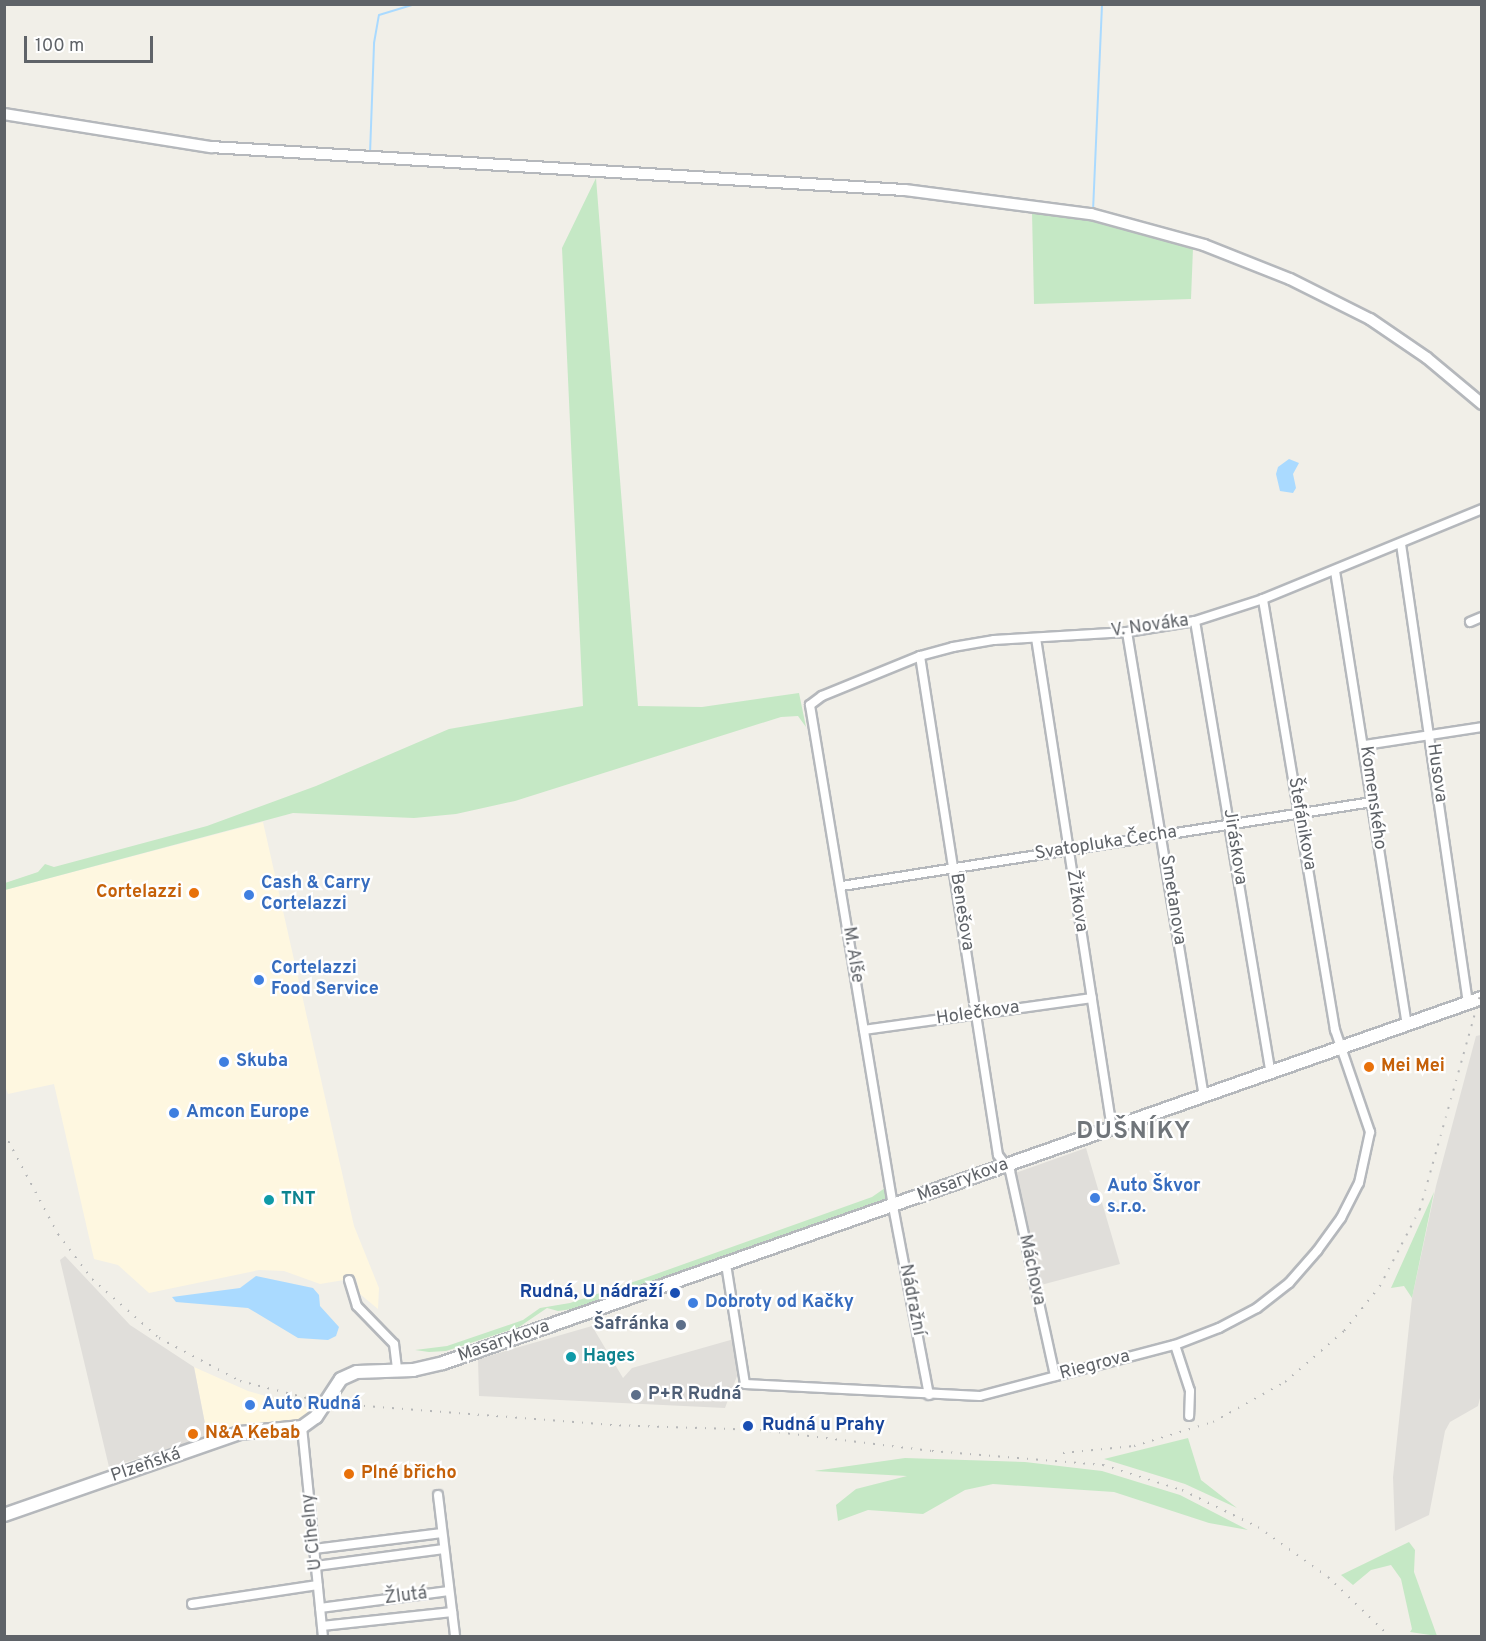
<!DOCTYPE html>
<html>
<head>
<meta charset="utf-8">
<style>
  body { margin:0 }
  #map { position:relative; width:1486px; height:1641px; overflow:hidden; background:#f1efe8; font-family:Overpass,sans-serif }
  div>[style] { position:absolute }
  .commercial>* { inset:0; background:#fef7e0 }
  .industrial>* { inset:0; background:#e0deda }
  .green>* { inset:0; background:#c5e8c5 }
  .water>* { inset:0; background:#aadaff }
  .stream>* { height:2px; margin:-1px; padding:0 1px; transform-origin:1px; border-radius:1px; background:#aadaff }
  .roads { filter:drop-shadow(2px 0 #b5b8bc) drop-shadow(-2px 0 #b5b8bc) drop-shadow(0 2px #b5b8bc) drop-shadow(0 -2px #b5b8bc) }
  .minor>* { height:8px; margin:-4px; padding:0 4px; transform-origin:4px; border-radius:4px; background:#fff }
  .tertiary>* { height:10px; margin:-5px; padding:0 5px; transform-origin:5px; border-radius:5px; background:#fff }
  .secondary>* { height:12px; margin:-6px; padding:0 6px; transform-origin:6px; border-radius:6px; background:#fff }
  .rail>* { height:2px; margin-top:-1px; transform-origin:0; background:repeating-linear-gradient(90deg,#b6b7b8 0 1.5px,transparent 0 9.5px) }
  .dots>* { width:16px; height:16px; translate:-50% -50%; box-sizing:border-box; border:3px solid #fff; border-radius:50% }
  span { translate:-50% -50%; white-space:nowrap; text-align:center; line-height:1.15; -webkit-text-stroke:4.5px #fff; paint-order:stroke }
  .street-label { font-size:18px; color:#5f6368 }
  .shop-label { font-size:18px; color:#366cbe; font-weight:700 }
  .left { translate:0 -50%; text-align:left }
  .food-label { font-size:18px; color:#c56008; font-weight:700 }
  .right { translate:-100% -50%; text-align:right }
  .culture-label { font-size:18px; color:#0d838f; font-weight:700 }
  .transit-label { font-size:18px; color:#164399; font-weight:700 }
  .service-label { font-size:18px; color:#4e5e75; font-weight:700 }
  .district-label { font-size:24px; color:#70757a; font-weight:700; letter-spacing:1.5px }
  .frame { position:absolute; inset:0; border:6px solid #5f6368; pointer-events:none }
  .scale { position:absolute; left:24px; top:36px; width:129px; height:27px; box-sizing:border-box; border:3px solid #5f6368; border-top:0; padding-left:8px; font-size:18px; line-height:21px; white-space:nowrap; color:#5f6368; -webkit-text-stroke:4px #fff; paint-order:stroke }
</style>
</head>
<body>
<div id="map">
  <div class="commercial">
    <div style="clip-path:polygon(263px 822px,354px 1226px,379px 1288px,378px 1309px,360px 1294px,356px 1278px,320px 1284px,284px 1271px,259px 1270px,149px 1293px,118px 1265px,94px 1259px,54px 1084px,8px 1094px,5px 1086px,5px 890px)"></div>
    <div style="clip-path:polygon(194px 1367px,248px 1391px,316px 1410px,308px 1419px,240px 1427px,208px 1439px)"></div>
  </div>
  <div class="industrial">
    <div style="clip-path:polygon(1481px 1035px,1481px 1394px,1478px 1406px,1450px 1422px,1445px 1431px,1429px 1515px,1395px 1531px,1393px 1477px,1412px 1298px,1436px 1186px,1476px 1036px)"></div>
    <div style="clip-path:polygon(1086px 1148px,1120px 1264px,1041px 1285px,1015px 1173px)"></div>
    <div style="clip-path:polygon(65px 1256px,130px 1325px,194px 1367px,208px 1439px,109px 1467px,60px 1260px)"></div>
    <div style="clip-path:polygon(592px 1326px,623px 1378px,632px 1368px,734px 1339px,737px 1376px,725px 1408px,479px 1396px,478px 1359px)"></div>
  </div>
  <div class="green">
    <div style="clip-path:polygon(596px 178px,638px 706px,702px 707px,799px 693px,806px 727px,798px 716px,781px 717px,515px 801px,456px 814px,414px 818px,293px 813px,5px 890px,5px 883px,38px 872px,45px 864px,54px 867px,207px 826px,316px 786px,449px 729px,583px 706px,562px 248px)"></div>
    <div style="clip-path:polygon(1032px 211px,1119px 225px,1193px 248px,1191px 299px,1034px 304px)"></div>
    <div style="clip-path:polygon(885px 1188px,887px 1200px,579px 1308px,558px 1311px,547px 1308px,519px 1327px,446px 1351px,429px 1352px,415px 1350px,447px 1346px,523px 1320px,540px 1308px,570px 1303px,642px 1279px,872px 1197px)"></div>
    <div style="clip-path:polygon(1434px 1192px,1412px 1298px,1404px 1286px,1391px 1288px)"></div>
    <div style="clip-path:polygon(1188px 1438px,1201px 1480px,1237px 1508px,1185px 1484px,1104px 1459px)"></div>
    <div style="clip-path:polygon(905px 1458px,1025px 1462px,1102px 1471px,1180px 1495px,1248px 1530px,1209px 1523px,1114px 1492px,993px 1484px,965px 1490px,923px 1514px,868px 1510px,838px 1521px,836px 1505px,856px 1489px,907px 1476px,814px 1471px)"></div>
    <div style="clip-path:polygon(1409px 1542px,1415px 1550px,1414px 1572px,1437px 1636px,1410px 1632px,1412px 1629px,1401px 1579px,1391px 1565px,1371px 1570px,1353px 1585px,1341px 1575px)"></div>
  </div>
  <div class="water">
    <div style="clip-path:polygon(1289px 459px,1299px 463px,1293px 474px,1296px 488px,1293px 493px,1280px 491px,1276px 474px,1278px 467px)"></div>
    <div style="clip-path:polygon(256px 1276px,313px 1288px,319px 1295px,320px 1306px,339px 1327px,336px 1336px,328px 1340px,298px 1338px,248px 1308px,176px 1302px,172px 1297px,240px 1288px)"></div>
  </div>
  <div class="stream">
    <div style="left:370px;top:154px;width:111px;rotate:-87.9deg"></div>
    <div style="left:374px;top:43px;width:28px;rotate:-80deg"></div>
    <div style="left:379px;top:15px;width:37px;rotate:-17deg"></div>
    <div style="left:1093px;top:211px;width:207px;rotate:-87.5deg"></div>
  </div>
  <div class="roads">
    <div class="minor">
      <div style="left:1401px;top:544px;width:463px;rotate:81.7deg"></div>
      <div style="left:1335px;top:571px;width:460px;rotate:81deg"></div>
      <div style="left:1195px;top:621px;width:459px;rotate:80.5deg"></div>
      <div style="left:1470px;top:622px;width:13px;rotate:-23deg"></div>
      <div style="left:1127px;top:632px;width:470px;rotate:80.6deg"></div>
      <div style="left:1036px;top:638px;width:496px;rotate:81.2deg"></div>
      <div style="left:920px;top:656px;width:505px;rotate:81.12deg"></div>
      <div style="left:998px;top:1155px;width:20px;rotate:53deg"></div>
      <div style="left:1010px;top:1171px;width:210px;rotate:77.6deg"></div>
      <div style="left:1365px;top:745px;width:118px;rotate:-8.7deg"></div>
      <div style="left:842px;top:886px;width:537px;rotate:-9.01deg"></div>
      <div style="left:864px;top:1030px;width:230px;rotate:-8deg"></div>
      <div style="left:726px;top:1264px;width:121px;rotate:81deg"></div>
      <div style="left:745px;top:1384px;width:235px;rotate:2.9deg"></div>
      <div style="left:980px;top:1396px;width:202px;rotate:-14.7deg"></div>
      <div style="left:1175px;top:1345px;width:47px;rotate:-21.1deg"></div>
      <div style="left:1219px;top:1328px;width:43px;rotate:-27.8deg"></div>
      <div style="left:1257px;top:1308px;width:41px;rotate:-38deg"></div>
      <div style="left:1289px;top:1283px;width:43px;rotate:-48.8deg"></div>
      <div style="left:1317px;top:1251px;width:41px;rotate:-54deg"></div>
      <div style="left:1341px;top:1218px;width:39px;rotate:-63deg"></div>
      <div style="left:1359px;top:1183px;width:52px;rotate:-77.8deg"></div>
      <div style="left:1370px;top:1132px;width:108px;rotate:-108.9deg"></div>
      <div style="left:1335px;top:1030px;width:437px;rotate:-99.5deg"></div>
      <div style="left:349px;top:1280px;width:27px;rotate:73deg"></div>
      <div style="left:357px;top:1306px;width:53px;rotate:45.8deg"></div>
      <div style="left:394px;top:1344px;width:26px;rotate:83deg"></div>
      <div style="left:1175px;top:1345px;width:48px;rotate:71.9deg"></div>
      <div style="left:1190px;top:1391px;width:25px;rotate:92deg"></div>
      <div style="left:929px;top:1395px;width:192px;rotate:-100.8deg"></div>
      <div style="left:893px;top:1206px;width:508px;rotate:-99.41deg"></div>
      <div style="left:810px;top:705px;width:15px;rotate:-37deg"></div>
      <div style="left:822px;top:696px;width:106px;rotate:-22.2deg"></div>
      <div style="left:920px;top:656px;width:34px;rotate:-15deg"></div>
      <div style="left:953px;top:647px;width:42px;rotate:-9.7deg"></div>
      <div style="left:994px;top:640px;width:133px;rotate:-3.4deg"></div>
      <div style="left:1127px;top:632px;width:69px;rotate:-9.2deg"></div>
      <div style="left:1195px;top:621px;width:71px;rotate:-17.9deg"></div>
      <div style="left:1263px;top:599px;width:237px;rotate:-22.3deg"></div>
      <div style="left:302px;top:1427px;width:210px;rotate:84.3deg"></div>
      <div style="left:438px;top:1495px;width:142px;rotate:83.1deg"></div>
      <div style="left:314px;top:1549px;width:129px;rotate:-7.1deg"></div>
      <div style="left:316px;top:1566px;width:129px;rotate:-7.6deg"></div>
      <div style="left:192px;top:1604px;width:127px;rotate:-8.6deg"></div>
      <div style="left:320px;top:1608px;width:130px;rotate:-7.5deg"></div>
      <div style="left:322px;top:1626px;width:131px;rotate:-6.1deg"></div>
    </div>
    <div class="tertiary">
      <div style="left:4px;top:114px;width:210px;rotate:9.1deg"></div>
      <div style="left:211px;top:147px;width:695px;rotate:3.55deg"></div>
      <div style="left:905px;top:190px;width:188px;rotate:7.4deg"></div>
      <div style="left:1091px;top:214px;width:117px;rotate:15.3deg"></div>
      <div style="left:1204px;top:245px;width:92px;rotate:21.6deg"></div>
      <div style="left:1290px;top:279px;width:89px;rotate:26.6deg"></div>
      <div style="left:1370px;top:319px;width:69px;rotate:34.4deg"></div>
      <div style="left:1427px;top:358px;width:72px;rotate:39.9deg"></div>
    </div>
    <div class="secondary">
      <div style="left:4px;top:1515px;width:250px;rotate:-19.2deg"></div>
      <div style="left:240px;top:1433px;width:62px;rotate:-5.5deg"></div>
      <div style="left:302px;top:1427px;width:17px;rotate:-36deg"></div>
      <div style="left:316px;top:1417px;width:45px;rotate:-56.7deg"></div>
      <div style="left:341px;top:1379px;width:17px;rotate:-24deg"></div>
      <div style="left:357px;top:1372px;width:56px;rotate:-2deg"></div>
      <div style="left:413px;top:1370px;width:31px;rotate:-13deg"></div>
      <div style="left:443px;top:1363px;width:1101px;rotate:-19.36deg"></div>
    </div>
  </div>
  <div class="rail">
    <div style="left:4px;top:1133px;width:115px;rotate:61.9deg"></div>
    <div style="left:58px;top:1234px;width:56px;rotate:52.9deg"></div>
    <div style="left:92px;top:1279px;width:89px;rotate:41.4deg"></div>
    <div style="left:159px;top:1338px;width:92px;rotate:28deg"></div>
    <div style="left:240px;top:1381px;width:89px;rotate:14.3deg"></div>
    <div style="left:326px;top:1403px;width:285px;rotate:4.4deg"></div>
    <div style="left:610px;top:1425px;width:150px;rotate:1.9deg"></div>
    <div style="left:760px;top:1430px;width:173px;rotate:7deg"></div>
    <div style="left:932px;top:1451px;width:172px;rotate:4.7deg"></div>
    <div style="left:1103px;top:1465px;width:83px;rotate:17.6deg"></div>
    <div style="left:1182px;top:1490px;width:85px;rotate:26deg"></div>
    <div style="left:1258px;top:1527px;width:86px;rotate:35.5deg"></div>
    <div style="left:1328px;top:1577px;width:85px;rotate:44deg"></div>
    <div style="left:1063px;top:1453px;width:71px;rotate:-5.6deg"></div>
    <div style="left:1134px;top:1446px;width:83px;rotate:-16.9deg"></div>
    <div style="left:1213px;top:1422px;width:82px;rotate:-29.1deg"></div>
    <div style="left:1285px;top:1382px;width:78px;rotate:-40.8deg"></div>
    <div style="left:1344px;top:1331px;width:58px;rotate:-51.3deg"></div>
    <div style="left:1380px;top:1286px;width:87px;rotate:-62.5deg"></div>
    <div style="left:1420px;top:1209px;width:229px;rotate:-74.3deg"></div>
  </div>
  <div class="dots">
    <div style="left:194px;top:893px;background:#e8710a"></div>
    <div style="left:249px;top:895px;background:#3f7fe0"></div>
    <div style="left:259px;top:980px;background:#3f7fe0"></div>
    <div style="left:224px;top:1062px;background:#3f7fe0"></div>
    <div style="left:1369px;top:1067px;background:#e8710a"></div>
    <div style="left:174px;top:1113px;background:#3f7fe0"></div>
    <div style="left:1095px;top:1198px;background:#3f7fe0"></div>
    <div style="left:269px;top:1200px;background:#0f9aa8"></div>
    <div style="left:675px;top:1293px;background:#1a4fb4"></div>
    <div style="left:693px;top:1303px;background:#3f7fe0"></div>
    <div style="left:681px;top:1325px;background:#5c6f8a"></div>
    <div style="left:571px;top:1357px;background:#0f9aa8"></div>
    <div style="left:636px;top:1395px;background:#5c6f8a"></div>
    <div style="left:250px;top:1405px;background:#3f7fe0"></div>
    <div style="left:748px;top:1426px;background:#1a4fb4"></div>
    <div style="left:193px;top:1434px;background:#e8710a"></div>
    <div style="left:349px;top:1474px;background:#e8710a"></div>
  </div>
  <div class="street-label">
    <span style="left:1150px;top:627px;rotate:-8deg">V. Nováka</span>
    <span style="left:1436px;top:773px;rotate:82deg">Husova</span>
    <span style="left:1372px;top:798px;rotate:82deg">Komenského</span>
    <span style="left:1301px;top:824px;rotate:80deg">Štefánikova</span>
    <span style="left:1106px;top:844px;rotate:-9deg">Svatopluka Čecha</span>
    <span style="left:1234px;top:847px;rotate:81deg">Jiráskova</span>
    <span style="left:1172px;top:900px;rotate:81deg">Smetanova</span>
    <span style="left:1076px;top:901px;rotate:81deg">Žižkova</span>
    <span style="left:961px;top:912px;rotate:81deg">Benešova</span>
    <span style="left:852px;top:955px;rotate:81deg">M. Alše</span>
    <span style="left:978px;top:1014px;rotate:-8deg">Holečkova</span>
    <span style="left:963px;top:1181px;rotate:-20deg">Masarykova</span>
    <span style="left:1031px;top:1270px;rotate:78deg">Máchova</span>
    <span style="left:911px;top:1300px;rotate:79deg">Nádražní</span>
    <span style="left:504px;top:1342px;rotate:-19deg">Masarykova</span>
    <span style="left:1095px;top:1366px;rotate:-15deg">Riegrova</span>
    <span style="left:146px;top:1466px;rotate:-19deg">Plzeňská</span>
    <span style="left:313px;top:1532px;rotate:-96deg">U Cihelny</span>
    <span style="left:406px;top:1597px;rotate:-7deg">Žlutá</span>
  </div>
  <div class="shop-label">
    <span class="left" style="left:261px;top:895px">Cash &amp; Carry<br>Cortelazzi</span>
    <span class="left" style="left:271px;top:980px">Cortelazzi<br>Food Service</span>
    <span class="left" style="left:236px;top:1062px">Skuba</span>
    <span class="left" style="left:186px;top:1113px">Amcon Europe</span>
    <span class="left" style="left:1107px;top:1198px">Auto Škvor<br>s.r.o.</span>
    <span class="left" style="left:705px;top:1303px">Dobroty od Kačky</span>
    <span class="left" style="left:262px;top:1405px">Auto Rudná</span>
  </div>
  <div class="food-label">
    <span class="right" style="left:182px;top:893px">Cortelazzi</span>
    <span class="left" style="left:1381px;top:1067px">Mei Mei</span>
    <span class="left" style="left:205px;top:1434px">N&amp;A Kebab</span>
    <span class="left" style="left:361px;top:1474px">Plné břicho</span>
  </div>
  <div class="culture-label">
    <span class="left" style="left:281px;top:1200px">TNT</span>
    <span class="left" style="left:583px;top:1357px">Hages</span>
  </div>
  <div class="transit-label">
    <span class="right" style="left:663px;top:1293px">Rudná, U nádraží</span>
    <span class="left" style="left:762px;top:1426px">Rudná u Prahy</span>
  </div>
  <div class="service-label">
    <span class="right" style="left:669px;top:1325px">Šafránka</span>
    <span class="left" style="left:648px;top:1395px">P+R Rudná</span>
  </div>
  <div class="district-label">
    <span style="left:1134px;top:1133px">DUŠNÍKY</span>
  </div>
  <div class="frame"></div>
  <div class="scale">100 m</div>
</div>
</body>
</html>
